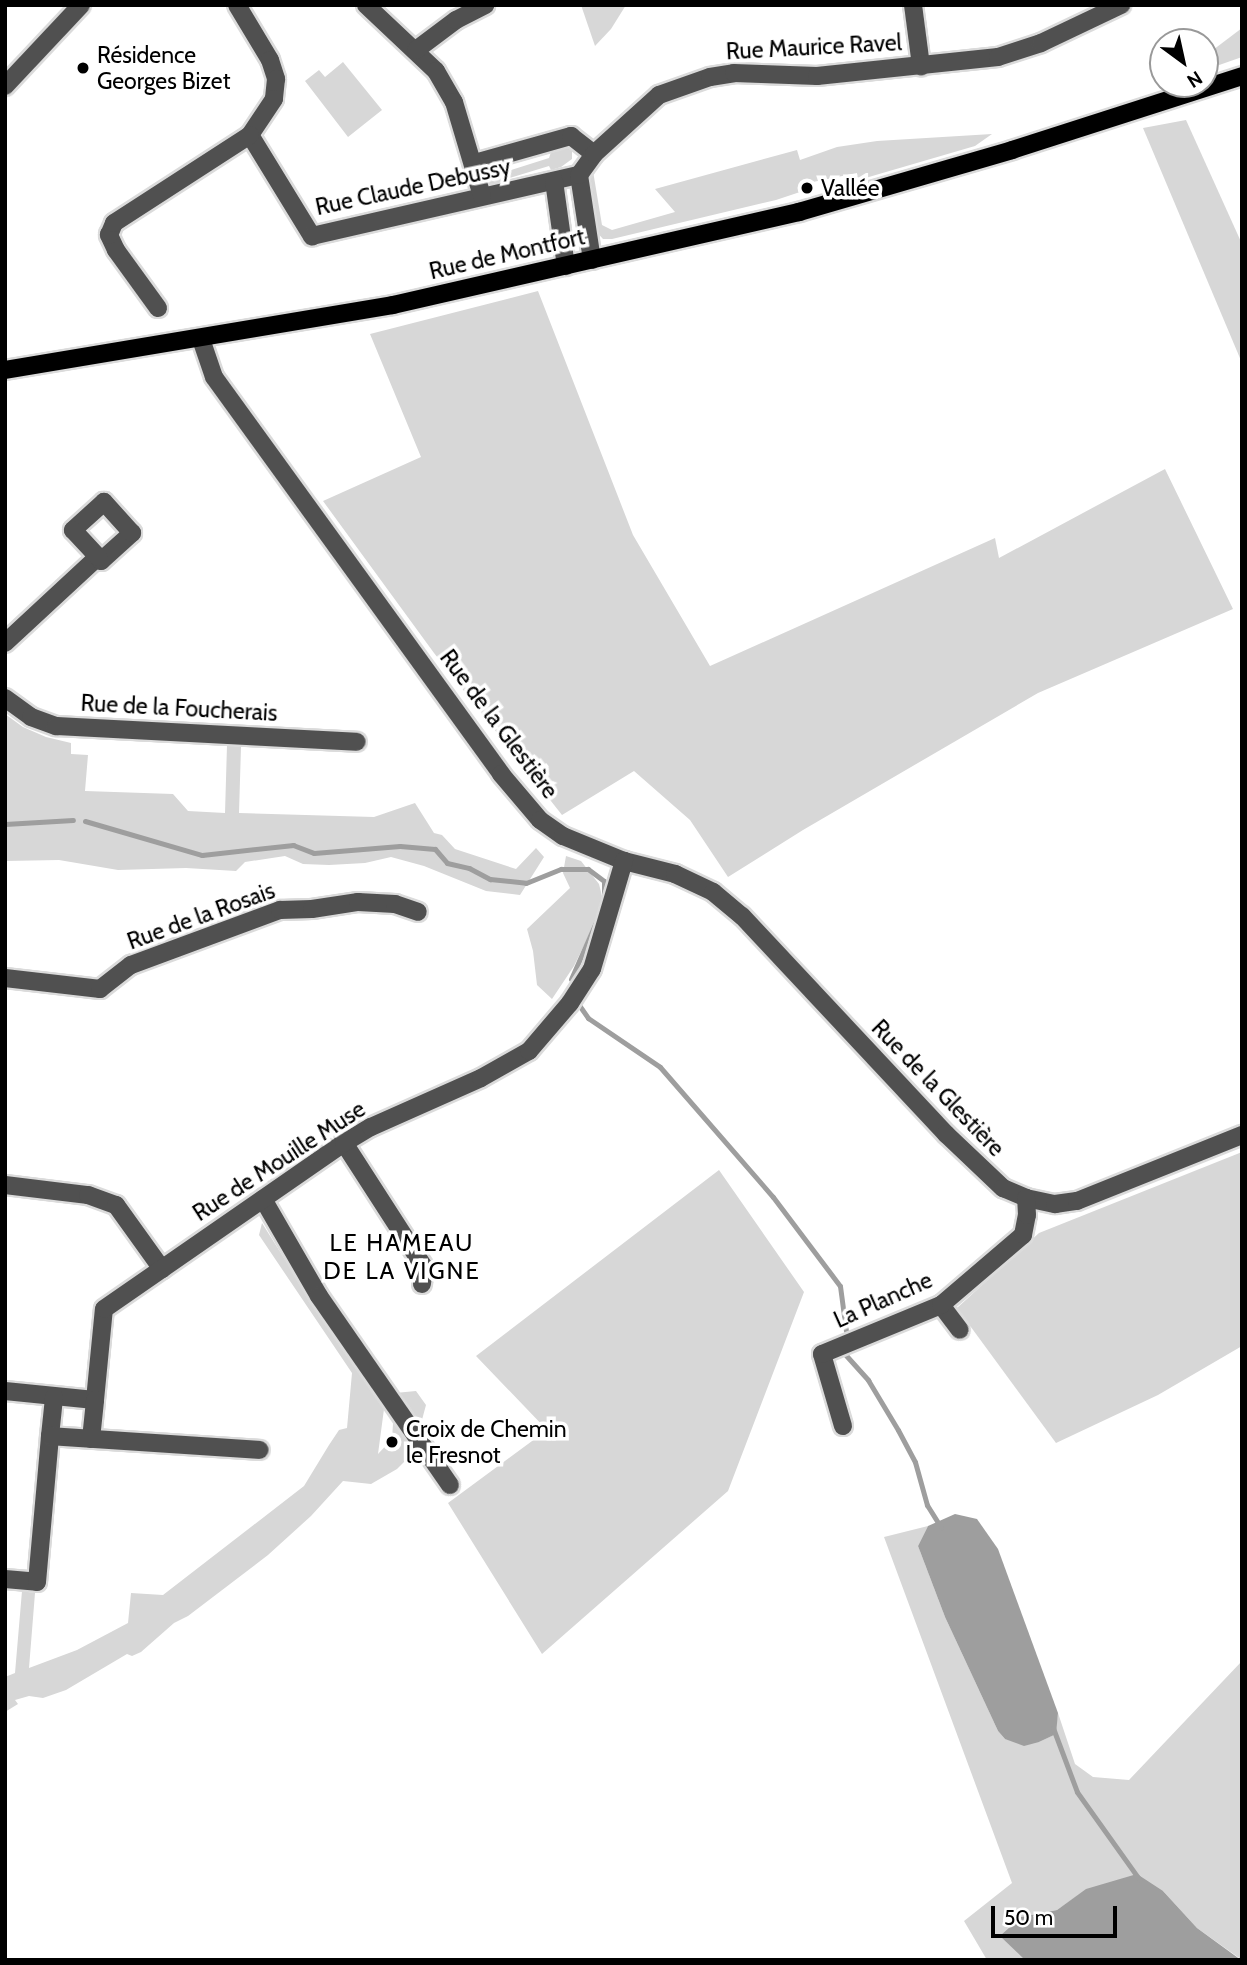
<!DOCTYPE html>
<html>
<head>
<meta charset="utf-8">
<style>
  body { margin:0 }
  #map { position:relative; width:1247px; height:1965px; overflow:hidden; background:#fff; font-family:Cabin,sans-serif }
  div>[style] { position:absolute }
  .green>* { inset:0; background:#d7d7d7 }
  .water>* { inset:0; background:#9e9e9e }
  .stream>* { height:5px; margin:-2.5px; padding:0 2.5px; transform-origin:2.5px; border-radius:2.5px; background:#9e9e9e }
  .roads { filter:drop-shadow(2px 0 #dbdbdb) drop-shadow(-2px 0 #dbdbdb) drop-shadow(0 2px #dbdbdb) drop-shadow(0 -2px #dbdbdb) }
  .minor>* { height:18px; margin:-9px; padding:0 9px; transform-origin:9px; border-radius:9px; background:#505050 }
  .major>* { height:18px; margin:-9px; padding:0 9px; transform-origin:9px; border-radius:9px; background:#000 }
  .dots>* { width:19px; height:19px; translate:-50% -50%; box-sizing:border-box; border:4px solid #fff; border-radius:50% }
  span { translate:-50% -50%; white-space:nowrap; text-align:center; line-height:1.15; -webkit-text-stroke:7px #fff; paint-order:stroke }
  .street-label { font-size:23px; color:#000 }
  .poi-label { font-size:23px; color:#000 }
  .left { translate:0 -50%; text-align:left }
  .neighbourhood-label { font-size:24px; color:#000; letter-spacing:2px }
  .frame { position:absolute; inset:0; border:7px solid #000; pointer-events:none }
  .north { position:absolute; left:1149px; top:28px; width:70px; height:70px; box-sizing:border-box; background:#fff; border:2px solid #999; border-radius:50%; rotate:147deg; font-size:19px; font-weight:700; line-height:28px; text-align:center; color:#000 }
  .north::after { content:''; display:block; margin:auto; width:24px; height:32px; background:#000; clip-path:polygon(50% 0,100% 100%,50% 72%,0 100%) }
  .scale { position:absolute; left:991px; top:1906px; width:126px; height:32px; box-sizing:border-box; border:4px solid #000; border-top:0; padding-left:9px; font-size:21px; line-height:24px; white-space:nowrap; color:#000; -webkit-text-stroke:5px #fff; paint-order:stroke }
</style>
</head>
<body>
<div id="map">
  <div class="green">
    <div style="clip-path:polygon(581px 5px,626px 5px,611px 29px,595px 46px)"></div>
    <div style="clip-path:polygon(1242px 28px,1242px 57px,1205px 70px,1205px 56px)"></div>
    <div style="clip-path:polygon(343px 62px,382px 110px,348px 137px,305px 81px,319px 70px,325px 77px)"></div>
    <div style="clip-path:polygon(1186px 120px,1242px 244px,1242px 363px,1143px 128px)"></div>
    <div style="clip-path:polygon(992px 134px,975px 146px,862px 179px,857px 177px,857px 173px,803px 184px,800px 192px,776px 200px,612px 239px,603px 239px,594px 229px,590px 174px,593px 171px,602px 225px,612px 230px,675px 212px,655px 189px,797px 150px,800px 160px,837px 147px,877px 141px)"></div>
    <div style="clip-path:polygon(568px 143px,572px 148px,572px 159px,561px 167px,551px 170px,549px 166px,506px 179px,506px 184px,494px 187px,487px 181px,486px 169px,490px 166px,503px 162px,499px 174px,549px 158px,553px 146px)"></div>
    <div style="clip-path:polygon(538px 291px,633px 535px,710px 666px,995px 538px,999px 558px,1165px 469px,1233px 609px,1038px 693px,803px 830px,728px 877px,690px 820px,634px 771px,562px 815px,434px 653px,323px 501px,421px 457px,370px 334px)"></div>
    <div style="clip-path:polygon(5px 714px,23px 727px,46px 737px,71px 743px,71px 754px,88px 755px,85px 791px,173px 794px,188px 811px,225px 813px,227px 745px,241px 747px,239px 813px,374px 817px,415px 803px,434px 833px,442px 835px,455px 849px,516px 869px,536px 848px,544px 857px,520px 895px,486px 891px,424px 866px,391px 857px,365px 863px,329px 865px,303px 864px,285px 856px,245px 862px,236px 871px,186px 868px,118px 870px,59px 860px,5px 861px)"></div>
    <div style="clip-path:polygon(566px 856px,581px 861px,599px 884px,604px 904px,574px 966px,552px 999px,537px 985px,533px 951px,527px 929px,570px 888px,563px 873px)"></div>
    <div style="clip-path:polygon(1242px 1152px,1242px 1346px,1158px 1395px,1056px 1443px,957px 1308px,1039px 1233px)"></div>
    <div style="clip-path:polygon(719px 1170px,804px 1292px,728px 1491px,542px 1654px,448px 1503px,547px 1430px,476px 1356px)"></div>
    <div style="clip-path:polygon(262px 1223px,301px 1285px,382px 1393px,384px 1409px,378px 1454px,392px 1439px,395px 1393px,416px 1391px,426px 1405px,413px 1453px,397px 1469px,371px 1484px,343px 1481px,311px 1516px,268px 1555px,188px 1616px,174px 1623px,141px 1652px,132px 1656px,127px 1654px,66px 1690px,43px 1698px,29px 1696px,15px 1700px,18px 1704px,5px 1712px,5px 1677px,15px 1673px,22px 1591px,35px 1593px,29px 1668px,77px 1650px,128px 1623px,131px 1593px,163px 1595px,304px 1486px,329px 1445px,339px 1430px,347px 1428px,352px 1373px,259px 1235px)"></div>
    <div style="clip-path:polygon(928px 1526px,918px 1546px,945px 1617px,998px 1731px,1005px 1739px,1039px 1742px,1055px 1734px,1058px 1713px,1075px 1764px,1093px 1777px,1129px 1780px,1242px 1661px,1242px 1960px,1197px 1928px,1163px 1891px,1087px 1889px,1057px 1910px,1021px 1917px,1025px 1960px,987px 1960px,964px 1921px,1012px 1883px,884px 1537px)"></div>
  </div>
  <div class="water">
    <div style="clip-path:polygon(955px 1514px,977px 1519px,998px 1549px,1058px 1713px,1056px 1734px,1039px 1742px,1024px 1746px,1005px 1739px,998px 1731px,945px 1617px,918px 1546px,928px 1526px)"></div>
    <div style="clip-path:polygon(1137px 1874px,1163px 1891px,1197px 1928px,1241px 1960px,1025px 1960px,1000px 1936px,1021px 1917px,1057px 1910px,1086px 1889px)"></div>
  </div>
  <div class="stream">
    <div style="left:85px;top:821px;width:122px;rotate:16.2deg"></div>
    <div style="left:202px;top:855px;width:92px;rotate:-6.3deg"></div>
    <div style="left:293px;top:845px;width:22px;rotate:21deg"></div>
    <div style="left:314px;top:853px;width:86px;rotate:-4.7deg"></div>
    <div style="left:400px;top:846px;width:35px;rotate:5deg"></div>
    <div style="left:435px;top:849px;width:18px;rotate:49deg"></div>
    <div style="left:447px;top:863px;width:23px;rotate:13deg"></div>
    <div style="left:469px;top:868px;width:24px;rotate:28deg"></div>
    <div style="left:490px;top:879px;width:36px;rotate:6deg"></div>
    <div style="left:526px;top:883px;width:38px;rotate:-22deg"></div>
    <div style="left:561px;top:869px;width:27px"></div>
    <div style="left:588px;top:869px;width:20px;rotate:37deg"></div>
    <div style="left:604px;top:881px;width:23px;rotate:90deg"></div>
    <div style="left:604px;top:904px;width:82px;rotate:113.7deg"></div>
    <div style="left:5px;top:824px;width:68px;rotate:-3.4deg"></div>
    <div style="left:579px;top:1005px;width:16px;rotate:55deg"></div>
    <div style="left:588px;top:1018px;width:87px;rotate:34.2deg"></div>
    <div style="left:660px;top:1067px;width:172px;rotate:49deg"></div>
    <div style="left:773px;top:1197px;width:111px;rotate:53deg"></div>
    <div style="left:840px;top:1286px;width:45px;rotate:82.4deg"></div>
    <div style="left:843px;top:1352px;width:38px;rotate:48deg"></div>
    <div style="left:868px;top:1380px;width:58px;rotate:59deg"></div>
    <div style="left:898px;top:1430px;width:36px;rotate:62deg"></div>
    <div style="left:915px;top:1462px;width:45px;rotate:74.4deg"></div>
    <div style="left:927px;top:1505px;width:26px;rotate:58deg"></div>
    <div style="left:1053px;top:1728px;width:68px;rotate:69.4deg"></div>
    <div style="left:1077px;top:1792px;width:107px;rotate:54.5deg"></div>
  </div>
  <div class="roads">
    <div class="minor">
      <div style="left:237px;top:5px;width:64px;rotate:59deg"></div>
      <div style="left:270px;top:60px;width:20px;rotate:72deg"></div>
      <div style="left:276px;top:79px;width:20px;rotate:96deg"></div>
      <div style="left:274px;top:99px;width:43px;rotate:123.7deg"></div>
      <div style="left:250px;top:135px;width:119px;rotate:58.5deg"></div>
      <div style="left:312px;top:236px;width:274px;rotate:-12.9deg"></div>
      <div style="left:366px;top:5px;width:96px;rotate:43.3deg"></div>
      <div style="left:436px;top:71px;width:36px;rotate:60deg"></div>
      <div style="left:454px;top:102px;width:98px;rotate:73.4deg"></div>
      <div style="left:913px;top:5px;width:62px;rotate:82.5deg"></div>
      <div style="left:416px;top:50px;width:50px;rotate:-36.9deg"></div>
      <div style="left:456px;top:20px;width:33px;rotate:-27deg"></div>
      <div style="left:5px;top:86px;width:111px;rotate:-46.8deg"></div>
      <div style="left:475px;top:163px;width:100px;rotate:-15.7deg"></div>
      <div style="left:571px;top:136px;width:29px;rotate:38deg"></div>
      <div style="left:554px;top:181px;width:86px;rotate:82deg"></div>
      <div style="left:592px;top:260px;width:86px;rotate:-98.7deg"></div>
      <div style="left:579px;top:175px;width:26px;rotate:-54deg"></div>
      <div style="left:594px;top:154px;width:88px;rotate:-42.2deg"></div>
      <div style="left:659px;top:95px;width:54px;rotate:-19.4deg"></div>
      <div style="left:710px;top:77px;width:24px;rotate:-9deg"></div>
      <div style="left:734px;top:73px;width:83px;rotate:2.1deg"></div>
      <div style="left:817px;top:76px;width:182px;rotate:-6deg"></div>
      <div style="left:998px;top:57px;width:45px;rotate:-18deg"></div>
      <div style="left:1041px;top:43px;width:89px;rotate:-25.4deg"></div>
      <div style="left:158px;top:308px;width:72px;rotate:-125.9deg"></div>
      <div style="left:116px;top:250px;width:17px;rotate:-115deg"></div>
      <div style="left:109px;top:235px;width:13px;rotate:-67deg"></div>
      <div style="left:114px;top:223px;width:162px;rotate:-32.9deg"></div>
      <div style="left:201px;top:339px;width:40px;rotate:71.1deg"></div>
      <div style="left:214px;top:377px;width:490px;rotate:54.1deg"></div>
      <div style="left:501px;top:774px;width:60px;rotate:49.7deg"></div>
      <div style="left:540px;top:820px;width:28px;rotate:35deg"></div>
      <div style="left:563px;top:836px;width:66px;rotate:22.3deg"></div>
      <div style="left:624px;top:861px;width:53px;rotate:14.3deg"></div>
      <div style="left:675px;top:874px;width:42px;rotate:25.3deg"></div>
      <div style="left:713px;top:892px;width:38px;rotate:40deg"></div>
      <div style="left:742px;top:916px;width:299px;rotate:46.9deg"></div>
      <div style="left:946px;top:1134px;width:79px;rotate:43.5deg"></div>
      <div style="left:1003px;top:1188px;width:25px;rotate:23deg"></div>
      <div style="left:1026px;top:1198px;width:30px;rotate:12deg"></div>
      <div style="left:1055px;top:1204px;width:22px;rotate:-8deg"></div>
      <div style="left:1077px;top:1201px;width:178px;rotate:-21.8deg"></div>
      <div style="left:5px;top:643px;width:127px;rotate:-42.8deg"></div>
      <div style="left:98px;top:557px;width:5px;rotate:53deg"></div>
      <div style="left:101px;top:561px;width:42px;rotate:-42.1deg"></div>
      <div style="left:132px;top:533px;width:42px;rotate:-132.1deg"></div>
      <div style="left:104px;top:502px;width:42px;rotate:137.9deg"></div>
      <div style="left:73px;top:530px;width:37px;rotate:47deg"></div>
      <div style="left:5px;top:698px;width:32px;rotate:36deg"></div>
      <div style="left:31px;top:717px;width:27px;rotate:20deg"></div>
      <div style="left:56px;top:726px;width:301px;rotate:3deg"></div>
      <div style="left:5px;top:978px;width:96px;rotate:6.6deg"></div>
      <div style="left:100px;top:989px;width:39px;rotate:-38deg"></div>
      <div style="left:131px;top:965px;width:159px;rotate:-20.3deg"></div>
      <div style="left:280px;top:910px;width:32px;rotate:-2deg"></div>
      <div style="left:312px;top:909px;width:47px;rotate:-8.7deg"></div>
      <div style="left:358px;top:902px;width:37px;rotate:3deg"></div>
      <div style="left:395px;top:904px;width:24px;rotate:19deg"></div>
      <div style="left:344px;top:1143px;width:148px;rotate:57.2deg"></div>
      <div style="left:424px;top:1267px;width:17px;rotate:97deg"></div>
      <div style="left:5px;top:1185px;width:84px;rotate:6.9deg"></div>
      <div style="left:88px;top:1195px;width:30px;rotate:20deg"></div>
      <div style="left:116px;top:1205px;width:79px;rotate:54.3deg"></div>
      <div style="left:263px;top:1199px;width:112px;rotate:60deg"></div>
      <div style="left:319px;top:1296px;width:230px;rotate:55.3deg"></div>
      <div style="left:941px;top:1305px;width:31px;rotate:53deg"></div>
      <div style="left:5px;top:1391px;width:90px;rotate:5.7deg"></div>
      <div style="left:95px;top:1400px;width:91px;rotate:-84.4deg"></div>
      <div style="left:104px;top:1309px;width:292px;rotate:-34.7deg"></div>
      <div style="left:344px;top:1143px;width:31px;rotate:-31deg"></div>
      <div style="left:371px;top:1127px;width:120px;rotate:-24deg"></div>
      <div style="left:481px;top:1078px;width:55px;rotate:-29.4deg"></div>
      <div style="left:529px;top:1051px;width:63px;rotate:-49.5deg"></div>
      <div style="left:570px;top:1003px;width:40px;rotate:-57.1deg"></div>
      <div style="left:592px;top:969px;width:113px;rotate:-73.5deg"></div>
      <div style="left:843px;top:1426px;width:75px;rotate:-106.3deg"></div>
      <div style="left:822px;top:1354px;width:129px;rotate:-22.4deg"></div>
      <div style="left:941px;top:1305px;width:108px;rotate:-40.5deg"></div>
      <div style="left:1023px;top:1235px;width:20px;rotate:-79deg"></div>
      <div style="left:1027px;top:1215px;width:17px;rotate:-93deg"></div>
      <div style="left:50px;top:1436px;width:39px;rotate:-84deg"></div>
      <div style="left:91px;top:1439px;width:39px;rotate:-84deg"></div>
      <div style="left:5px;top:1579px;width:32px;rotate:5deg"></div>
      <div style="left:37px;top:1582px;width:147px;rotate:-84.9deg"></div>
      <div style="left:50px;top:1436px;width:210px;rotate:3.8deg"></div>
    </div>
    <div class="major">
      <div style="left:5px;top:370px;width:393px;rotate:-9.5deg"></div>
      <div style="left:393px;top:305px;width:417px;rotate:-12.9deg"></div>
      <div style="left:799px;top:212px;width:222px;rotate:-16.2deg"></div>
      <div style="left:1012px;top:150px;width:242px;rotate:-17.8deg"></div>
    </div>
  </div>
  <div class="dots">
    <div style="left:83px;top:68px;background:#000"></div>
    <div style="left:807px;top:188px;background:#000"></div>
    <div style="left:392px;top:1442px;background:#000"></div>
  </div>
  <div class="street-label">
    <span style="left:814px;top:47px;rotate:-3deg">Rue Maurice Ravel</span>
    <span style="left:413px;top:187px;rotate:-12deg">Rue Claude Debussy</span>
    <span style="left:507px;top:254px;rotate:-13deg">Rue de Montfort</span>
    <span style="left:179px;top:708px;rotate:3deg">Rue de la Foucherais</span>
    <span style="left:499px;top:724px;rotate:53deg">Rue de la Glestière</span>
    <span style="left:201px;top:916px;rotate:-20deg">Rue de la Rosais</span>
    <span style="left:938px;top:1088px;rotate:46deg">Rue de la Glestière</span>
    <span style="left:279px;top:1161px;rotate:-33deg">Rue de Mouille Muse</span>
    <span style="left:883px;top:1300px;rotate:-24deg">La Planche</span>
  </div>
  <div class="poi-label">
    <span class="left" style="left:97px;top:68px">Résidence<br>Georges Bizet</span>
    <span class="left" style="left:821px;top:188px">Vallée</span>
    <span class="left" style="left:406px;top:1442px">Croix de Chemin<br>le Fresnot</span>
  </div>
  <div class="neighbourhood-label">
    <span style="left:402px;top:1257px">LE HAMEAU<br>DE LA VIGNE</span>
  </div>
  <div class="frame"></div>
  <div class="north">N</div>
  <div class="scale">50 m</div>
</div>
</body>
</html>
